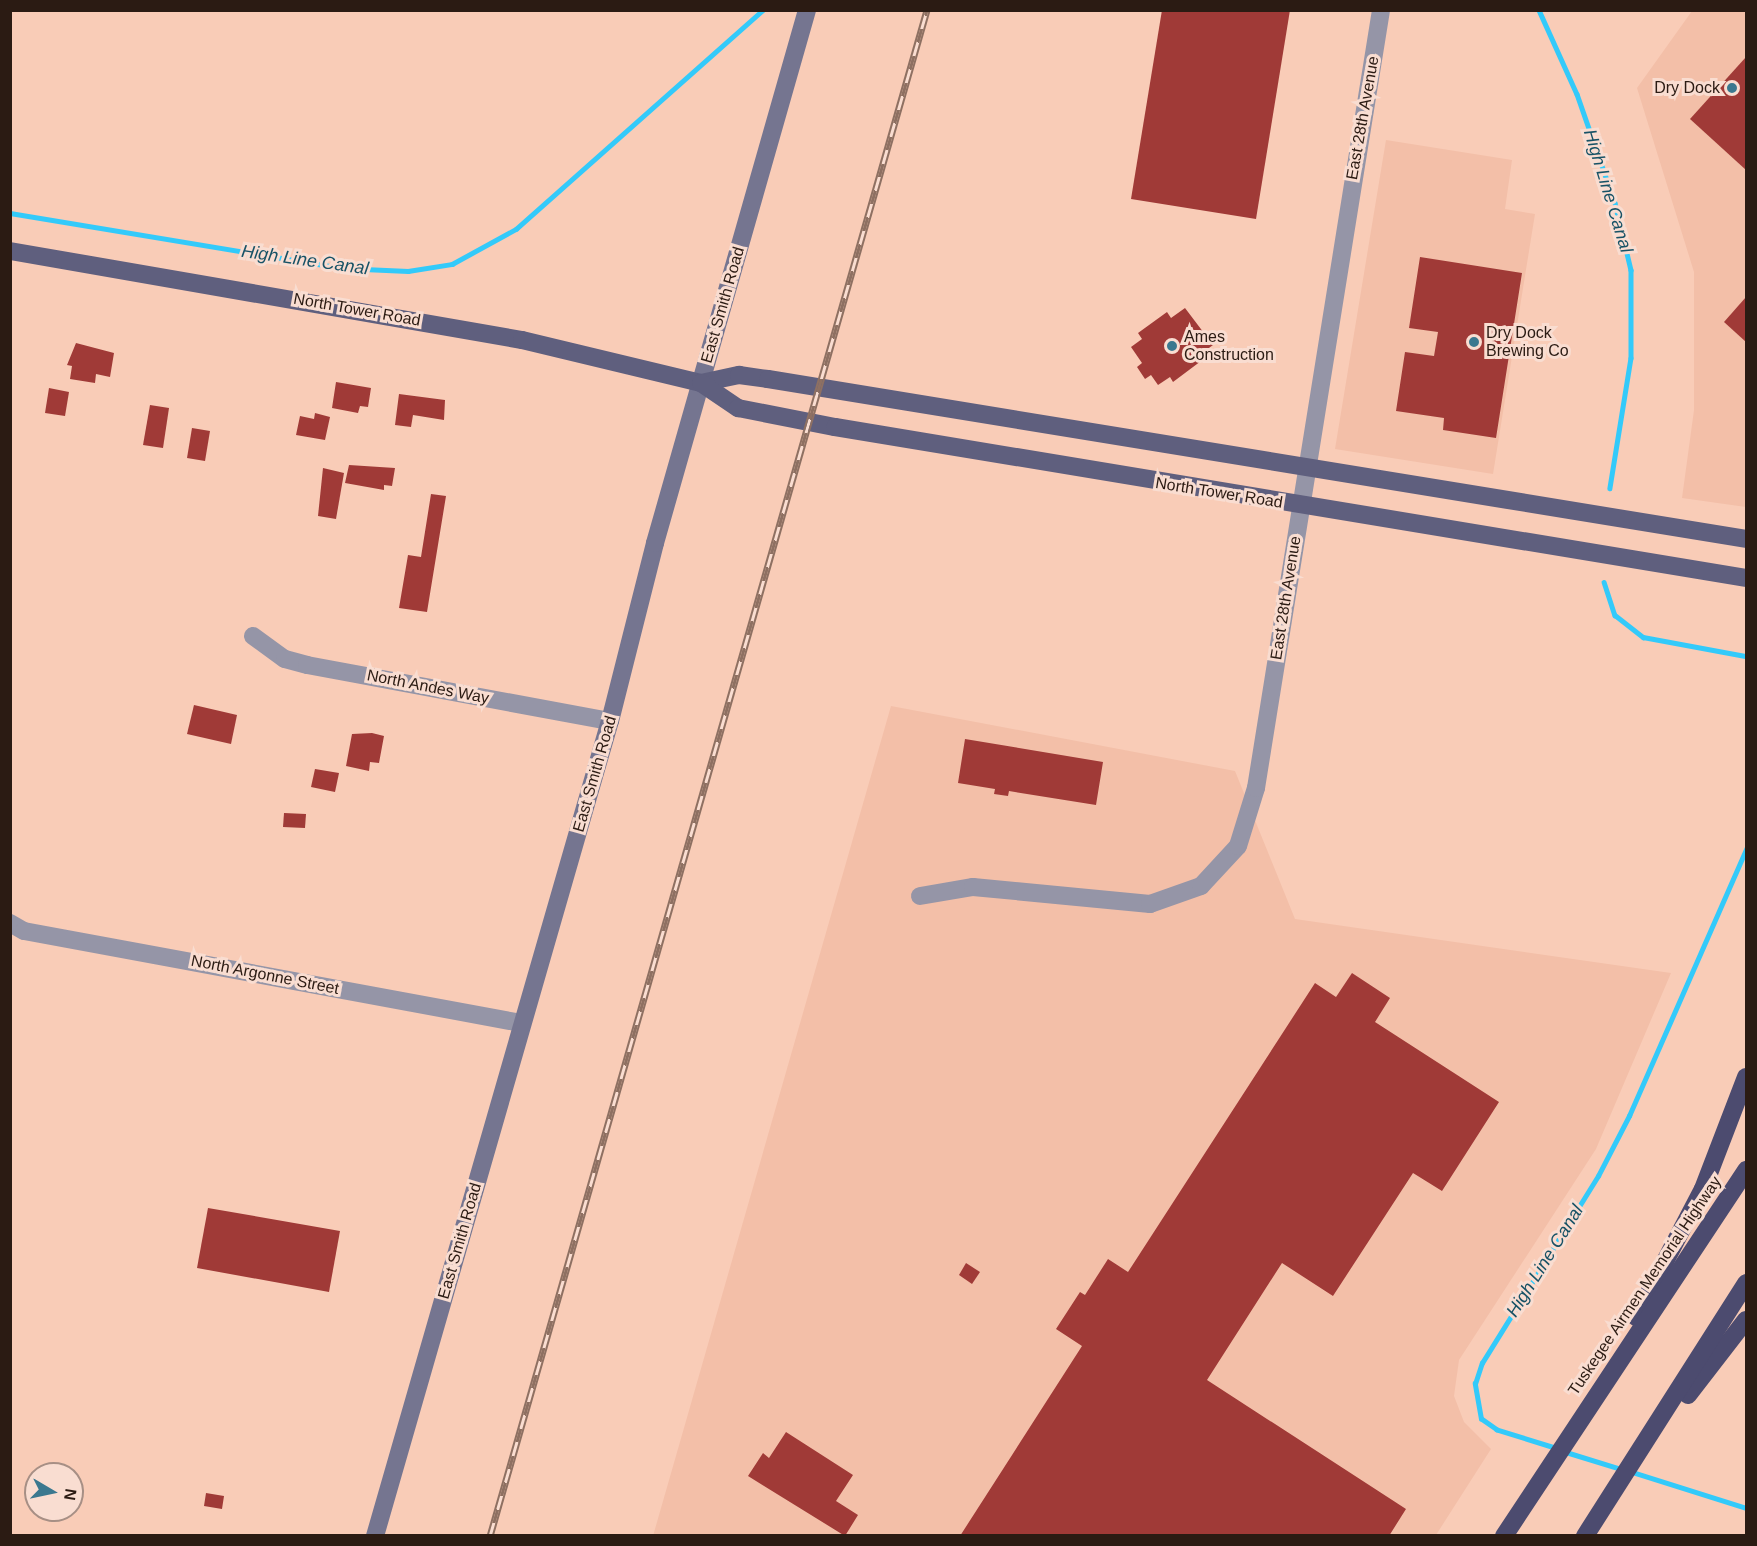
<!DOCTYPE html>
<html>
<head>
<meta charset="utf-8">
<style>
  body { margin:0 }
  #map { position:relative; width:1757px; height:1546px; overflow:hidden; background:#f9ccb7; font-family:Arial,sans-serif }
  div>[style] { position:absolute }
  .built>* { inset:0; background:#f3bfa8 }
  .stream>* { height:4.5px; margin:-2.25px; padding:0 2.25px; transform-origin:2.25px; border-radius:2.25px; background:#33cafa }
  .building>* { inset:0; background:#a03a37 }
  .street>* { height:18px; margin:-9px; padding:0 9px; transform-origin:9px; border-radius:9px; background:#9595a7 }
  .secondary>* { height:18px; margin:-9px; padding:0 9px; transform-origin:9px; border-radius:9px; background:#757590 }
  .primary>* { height:18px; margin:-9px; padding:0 9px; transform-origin:9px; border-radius:9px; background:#5f5f7e }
  .highway>* { height:18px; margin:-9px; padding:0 9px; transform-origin:9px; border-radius:9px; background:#4c4b6f }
  .rail>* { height:7px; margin-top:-3.5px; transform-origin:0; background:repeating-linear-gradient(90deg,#f9ddd1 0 14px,#8e7062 0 28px); box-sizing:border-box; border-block:2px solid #8e7062 }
  .dots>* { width:16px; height:16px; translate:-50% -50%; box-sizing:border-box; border:3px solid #f9ddd1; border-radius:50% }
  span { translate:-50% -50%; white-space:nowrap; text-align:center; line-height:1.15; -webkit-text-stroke:6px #f9ddd1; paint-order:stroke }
  .poi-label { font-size:16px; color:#2b1b13 }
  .right { translate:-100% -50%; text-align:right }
  .left { translate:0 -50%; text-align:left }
  .street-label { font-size:16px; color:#2b1b13 }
  .water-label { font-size:18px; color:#175266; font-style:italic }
  .frame { position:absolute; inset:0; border:12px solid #2b1b13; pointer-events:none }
  .north { position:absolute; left:24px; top:1462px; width:60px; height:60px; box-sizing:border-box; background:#f9ddd1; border:2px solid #a78f85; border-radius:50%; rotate:99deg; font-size:16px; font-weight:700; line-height:24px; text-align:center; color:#2b1b13 }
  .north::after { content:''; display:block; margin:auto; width:21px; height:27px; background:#3b788f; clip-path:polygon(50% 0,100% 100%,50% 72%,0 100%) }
</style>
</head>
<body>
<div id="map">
  <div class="built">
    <div style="clip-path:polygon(1692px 11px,1746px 11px,1746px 507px,1682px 498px,1694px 410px,1694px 272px,1637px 88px)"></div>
    <div style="clip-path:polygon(1386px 140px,1512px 160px,1505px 209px,1535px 214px,1493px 474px,1335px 449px)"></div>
    <div style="clip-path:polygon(891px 706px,1235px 771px,1295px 919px,1671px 973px,1596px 1149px,1459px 1360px,1454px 1396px,1464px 1422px,1491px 1449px,1436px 1535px,653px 1536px)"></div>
  </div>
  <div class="stream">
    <div style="left:1539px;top:10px;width:92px;rotate:65.7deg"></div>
    <div style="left:1577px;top:94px;width:115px;rotate:70.8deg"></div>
    <div style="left:1615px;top:203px;width:69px;rotate:76.6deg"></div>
    <div style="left:1631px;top:270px;width:88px;rotate:90deg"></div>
    <div style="left:1631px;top:358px;width:132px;rotate:99.2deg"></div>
    <div style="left:10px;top:213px;width:336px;rotate:9.4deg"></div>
    <div style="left:341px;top:268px;width:67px;rotate:2.6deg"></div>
    <div style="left:408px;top:271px;width:45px;rotate:-9deg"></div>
    <div style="left:452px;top:264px;width:73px;rotate:-28.7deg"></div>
    <div style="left:516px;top:229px;width:330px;rotate:-41.6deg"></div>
    <div style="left:1604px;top:582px;width:35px;rotate:72deg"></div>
    <div style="left:1615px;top:615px;width:36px;rotate:38deg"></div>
    <div style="left:1643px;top:637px;width:105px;rotate:10.5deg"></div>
    <div style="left:1558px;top:1449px;width:64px;rotate:-162.7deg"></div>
    <div style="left:1497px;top:1430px;width:19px;rotate:-145deg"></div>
    <div style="left:1481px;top:1419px;width:36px;rotate:-100deg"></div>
    <div style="left:1475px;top:1384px;width:22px;rotate:-72deg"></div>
    <div style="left:1482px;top:1363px;width:220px;rotate:-58.2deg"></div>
    <div style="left:1598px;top:1176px;width:68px;rotate:-62.7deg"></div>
    <div style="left:1629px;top:1116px;width:292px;rotate:-66.3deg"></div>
    <div style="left:1566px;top:1452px;width:61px;rotate:17.2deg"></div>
    <div style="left:1632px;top:1472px;width:120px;rotate:17.5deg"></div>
  </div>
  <div class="building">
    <div style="clip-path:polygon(1162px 10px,1290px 10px,1256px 219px,1131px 199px)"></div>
    <div style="clip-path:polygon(1746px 57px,1746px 170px,1690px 119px)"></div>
    <div style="clip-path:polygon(1420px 257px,1522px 273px,1496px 438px,1443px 430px,1444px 418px,1396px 411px,1405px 352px,1434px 356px,1438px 332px,1409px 328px)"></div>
    <div style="clip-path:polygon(1746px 297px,1746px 342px,1724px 322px)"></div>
    <div style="clip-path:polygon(1185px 308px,1213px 345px,1198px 356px,1201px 361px,1173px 382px,1170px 377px,1158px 385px,1151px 375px,1145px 379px,1137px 367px,1142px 363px,1131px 347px,1142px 339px,1138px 333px,1167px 312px,1171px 318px)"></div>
    <div style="clip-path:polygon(76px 343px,114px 353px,110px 377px,96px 374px,95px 383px,70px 379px,72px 366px,67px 365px)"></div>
    <div style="clip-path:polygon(336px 382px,371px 388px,368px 407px,360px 406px,358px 413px,332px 408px)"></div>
    <div style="clip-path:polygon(49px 388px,69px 392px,65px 416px,45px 413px)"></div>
    <div style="clip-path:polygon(399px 394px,445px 400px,444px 420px,413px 415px,411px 427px,395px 425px)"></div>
    <div style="clip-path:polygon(150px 405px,169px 408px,163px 448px,143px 445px)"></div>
    <div style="clip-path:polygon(315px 413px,330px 417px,325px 440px,296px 435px,300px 416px,314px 419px)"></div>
    <div style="clip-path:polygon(192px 428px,210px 431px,205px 461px,187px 458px)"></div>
    <div style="clip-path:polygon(349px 465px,395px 468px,392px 486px,384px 485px,384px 490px,345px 483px)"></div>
    <div style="clip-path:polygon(323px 468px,344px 473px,336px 519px,318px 516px)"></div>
    <div style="clip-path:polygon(431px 494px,446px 496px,427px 612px,399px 608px,408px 555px,421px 557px)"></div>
    <div style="clip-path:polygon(194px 705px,237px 715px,231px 744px,187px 734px)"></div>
    <div style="clip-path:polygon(372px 733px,384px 736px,379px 763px,370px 762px,369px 771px,346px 766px,352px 734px)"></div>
    <div style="clip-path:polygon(965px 739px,1103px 762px,1096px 805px,1009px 791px,1008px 796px,994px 794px,995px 789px,958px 783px)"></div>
    <div style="clip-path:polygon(315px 769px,339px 773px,335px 792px,311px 787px)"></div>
    <div style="clip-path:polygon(284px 813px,306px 814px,305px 828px,283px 827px)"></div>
    <div style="clip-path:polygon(1352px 973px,1390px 998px,1375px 1022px,1499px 1102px,1442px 1191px,1413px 1173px,1333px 1296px,1282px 1263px,1207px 1380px,1406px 1509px,1389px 1536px,960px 1536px,1082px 1346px,1056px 1329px,1080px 1292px,1085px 1295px,1108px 1259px,1128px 1272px,1315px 983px,1336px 997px)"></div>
    <div style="clip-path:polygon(208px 1208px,340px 1231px,329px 1292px,197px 1268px)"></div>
    <div style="clip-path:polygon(966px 1263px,980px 1272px,972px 1284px,959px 1275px)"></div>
    <div style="clip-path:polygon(786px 1432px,853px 1475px,836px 1501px,858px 1515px,845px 1536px,748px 1476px,763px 1453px,769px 1458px)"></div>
    <div style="clip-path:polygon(206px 1493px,224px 1496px,222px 1509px,204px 1506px)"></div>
  </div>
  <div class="street">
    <div style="left:253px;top:636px;width:39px;rotate:36deg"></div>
    <div style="left:285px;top:659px;width:23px;rotate:15deg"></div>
    <div style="left:307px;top:665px;width:308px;rotate:10.5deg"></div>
    <div style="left:920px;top:896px;width:54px;rotate:-9.6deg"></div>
    <div style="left:973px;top:887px;width:178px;rotate:5.5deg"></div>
    <div style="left:1150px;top:904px;width:54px;rotate:-19.4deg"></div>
    <div style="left:1201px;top:886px;width:54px;rotate:-47.2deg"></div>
    <div style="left:1238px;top:846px;width:61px;rotate:-72.8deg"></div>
    <div style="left:1256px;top:788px;width:788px;rotate:-80.87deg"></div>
    <div style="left:10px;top:923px;width:16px;rotate:30deg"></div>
    <div style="left:24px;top:931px;width:505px;rotate:10.49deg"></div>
  </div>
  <div class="secondary">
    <div style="left:375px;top:1536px;width:848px;rotate:-73.92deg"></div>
    <div style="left:610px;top:721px;width:184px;rotate:-75.8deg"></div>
    <div style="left:655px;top:543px;width:554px;rotate:-74.08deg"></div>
  </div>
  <div class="primary">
    <div style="left:10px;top:251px;width:520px;rotate:9.86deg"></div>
    <div style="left:522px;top:340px;width:184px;rotate:13.5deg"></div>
    <div style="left:701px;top:383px;width:39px;rotate:-12deg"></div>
    <div style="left:739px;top:375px;width:29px;rotate:8deg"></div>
    <div style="left:768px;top:379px;width:991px;rotate:9.29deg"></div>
    <div style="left:701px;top:383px;width:45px;rotate:34deg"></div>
    <div style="left:738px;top:408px;width:99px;rotate:11.1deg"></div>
    <div style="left:835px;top:427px;width:923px;rotate:9.41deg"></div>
  </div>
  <div class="highway">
    <div style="left:1636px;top:1317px;width:144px;rotate:-62.4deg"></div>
    <div style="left:1703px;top:1189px;width:120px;rotate:-69deg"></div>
    <div style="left:1688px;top:1395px;width:95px;rotate:-52.3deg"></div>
    <div style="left:1504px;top:1536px;width:439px;rotate:-56.5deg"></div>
    <div style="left:1585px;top:1536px;width:300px;rotate:-57.5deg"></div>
  </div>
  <div class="rail">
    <div style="left:490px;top:1536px;width:1587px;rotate:-74.02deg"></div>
  </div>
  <div class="dots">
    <div style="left:1732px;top:88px;background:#3b788f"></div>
    <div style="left:1474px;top:342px;background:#3b788f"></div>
    <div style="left:1172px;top:346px;background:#3b788f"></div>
  </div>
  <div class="poi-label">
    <span class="right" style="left:1720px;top:88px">Dry Dock</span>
    <span class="left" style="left:1486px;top:342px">Dry Dock<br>Brewing Co</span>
    <span class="left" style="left:1184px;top:346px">Ames<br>Construction</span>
  </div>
  <div class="street-label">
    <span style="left:1363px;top:118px;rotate:-80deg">East 28th Avenue</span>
    <span style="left:723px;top:305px;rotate:-74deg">East Smith Road</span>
    <span style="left:357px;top:310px;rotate:10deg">North Tower Road</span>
    <span style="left:1219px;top:493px;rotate:9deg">North Tower Road</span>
    <span style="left:1286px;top:598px;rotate:-81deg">East 28th Avenue</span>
    <span style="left:428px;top:687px;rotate:11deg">North Andes Way</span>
    <span style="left:595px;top:774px;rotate:-74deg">East Smith Road</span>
    <span style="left:265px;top:975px;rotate:11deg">North Argonne Street</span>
    <span style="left:460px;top:1241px;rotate:-74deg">East Smith Road</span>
    <span style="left:1645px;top:1286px;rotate:-56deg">Tuskegee Airmen Memorial Highway</span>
  </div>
  <div class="water-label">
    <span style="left:1608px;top:191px;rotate:73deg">High Line Canal</span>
    <span style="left:305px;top:260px;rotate:8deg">High Line Canal</span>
    <span style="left:1545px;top:1261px;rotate:-58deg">High Line Canal</span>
  </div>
  <div class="frame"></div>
  <div class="north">N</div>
</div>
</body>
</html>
